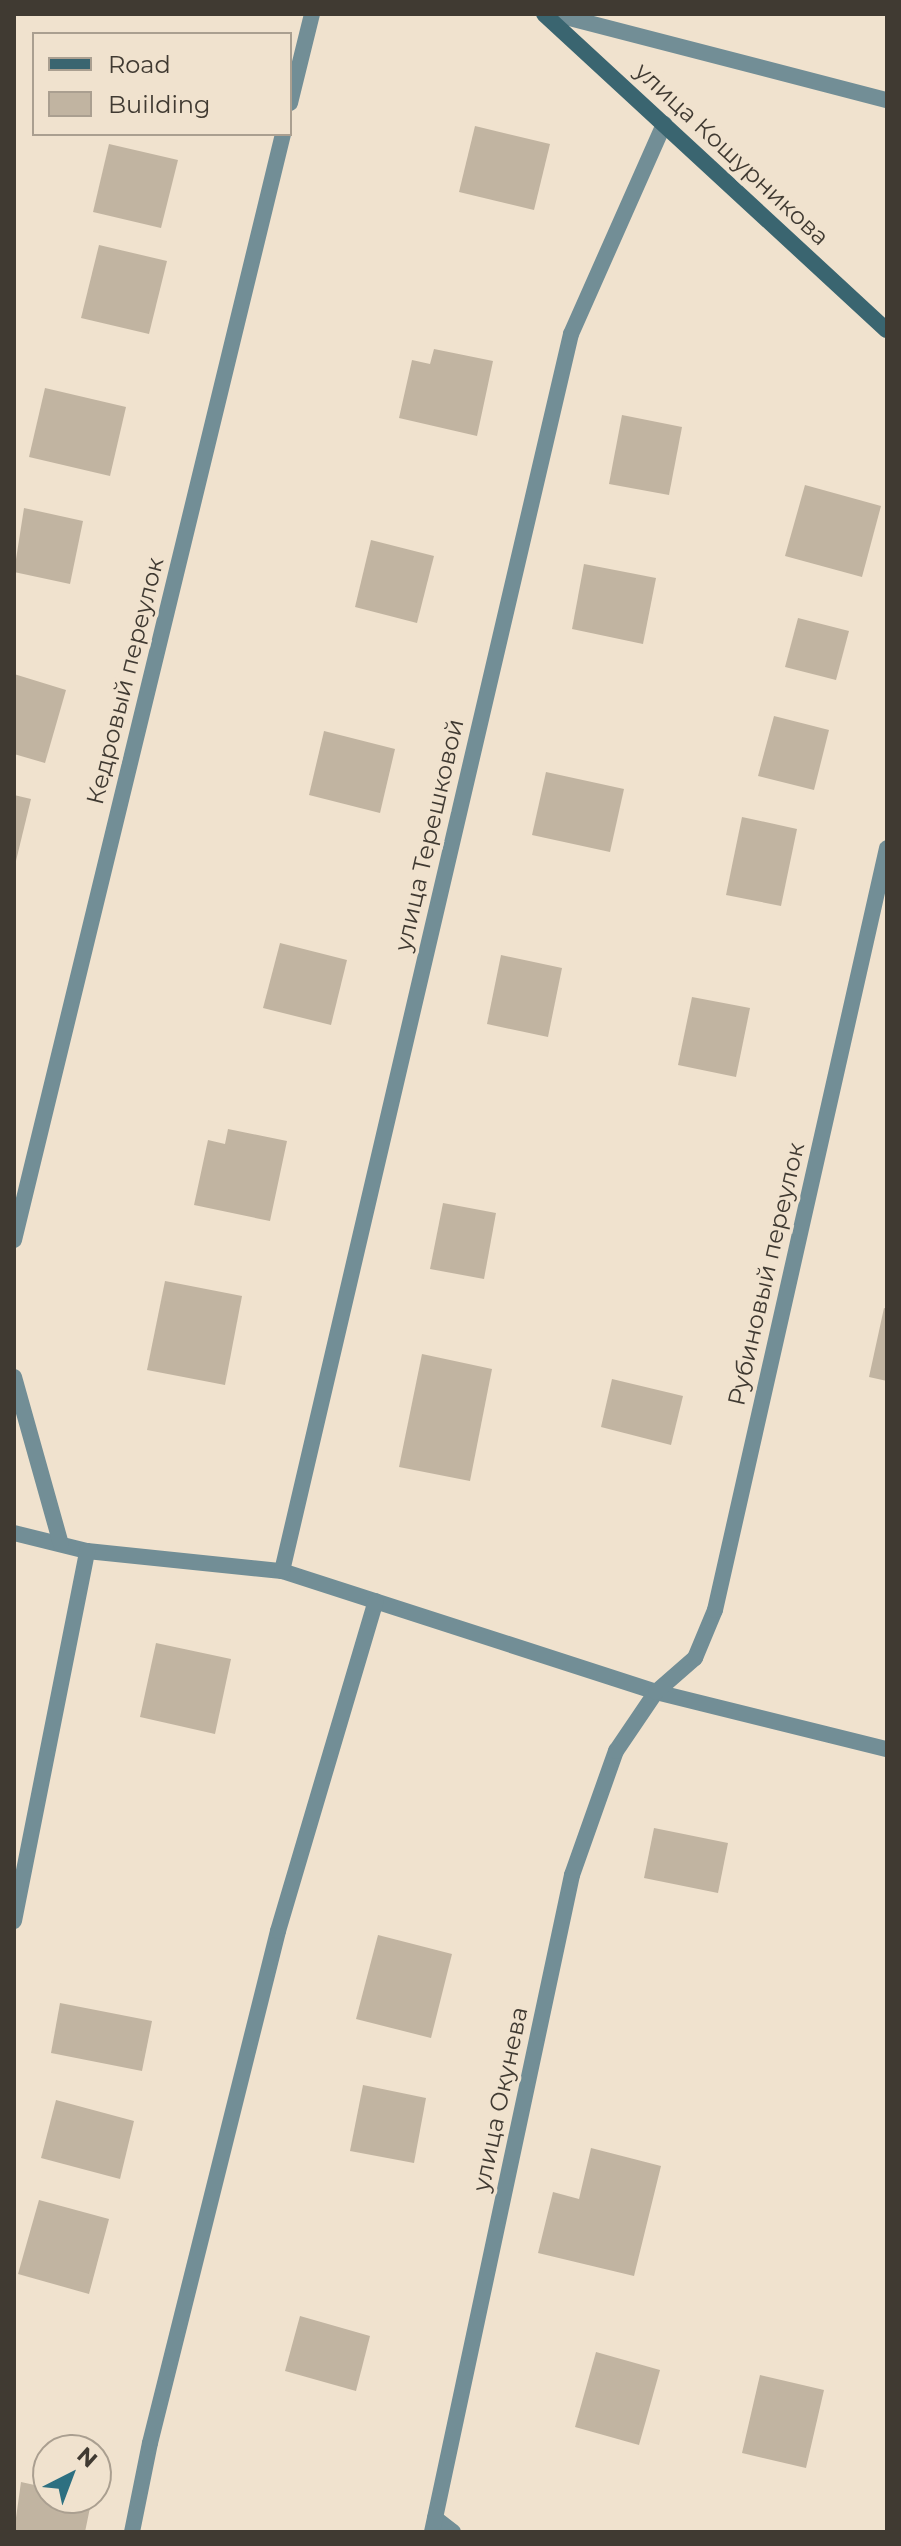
<!DOCTYPE html>
<html>
<head>
<meta charset="utf-8">
<style>
  body { margin:0 }
  #map { position:relative; width:901px; height:2546px; overflow:hidden; background:#f0e2ce; font-family:Montserrat,sans-serif }
  div>[style] { position:absolute }
  .building>* { inset:0; background:#c1b4a1 }
  .service>* { height:16px; margin:-8px; padding:0 8px; transform-origin:8px; border-radius:8px; background:#728e96 }
  .minor>* { height:16px; margin:-8px; padding:0 8px; transform-origin:8px; border-radius:8px; background:#728e96 }
  .secondary>* { height:16px; margin:-8px; padding:0 8px; transform-origin:8px; border-radius:8px; background:#3a6570 }
  span { translate:-50% -50%; white-space:nowrap; text-align:center; line-height:1.15; -webkit-text-stroke:7px #f0e2ce; paint-order:stroke }
  .street-label { font-size:24px; color:#403a32 }
  .frame { position:absolute; inset:0; border:16px solid #403a32; pointer-events:none }
  .legend { position:absolute; left:32px; top:32px; width:260px; height:104px; box-sizing:border-box; background:#f0e2ce; border:2px solid #aa9f90; margin:0; padding:10px 14px; list-style:none; font-size:24px; color:#403a32 }
  .legend li { display:flex; align-items:center; gap:16px; height:40px }
  .legend b { width:40px; border:2px solid #aa9f90 }
  .north { position:absolute; left:32px; top:2434px; width:80px; height:80px; box-sizing:border-box; background:#f0e2ce; border:2px solid #aa9f90; border-radius:50%; rotate:42deg; font-size:22px; font-weight:700; line-height:32px; text-align:center; color:#403a32 }
  .north::after { content:''; display:block; margin:auto; width:28px; height:36px; background:#2d7081; clip-path:polygon(50% 0,100% 100%,50% 72%,0 100%) }
</style>
</head>
<body>
<div id="map">
  <div class="building">
    <div style="clip-path:polygon(475px 126px,550px 144px,534px 210px,459px 192px)"></div>
    <div style="clip-path:polygon(109px 144px,178px 160px,161px 228px,93px 212px)"></div>
    <div style="clip-path:polygon(99px 245px,167px 261px,149px 334px,81px 318px)"></div>
    <div style="clip-path:polygon(434px 349px,493px 361px,477px 436px,399px 418px,412px 360px,430px 364px)"></div>
    <div style="clip-path:polygon(45px 388px,126px 407px,110px 476px,29px 457px)"></div>
    <div style="clip-path:polygon(622px 415px,682px 427px,669px 495px,609px 484px)"></div>
    <div style="clip-path:polygon(805px 485px,881px 506px,862px 577px,785px 556px)"></div>
    <div style="clip-path:polygon(24px 508px,83px 521px,70px 584px,14px 572px)"></div>
    <div style="clip-path:polygon(371px 540px,434px 556px,417px 623px,355px 607px)"></div>
    <div style="clip-path:polygon(584px 564px,656px 578px,643px 644px,572px 629px)"></div>
    <div style="clip-path:polygon(798px 618px,849px 631px,836px 680px,785px 667px)"></div>
    <div style="clip-path:polygon(14px 674px,66px 690px,45px 763px,14px 754px)"></div>
    <div style="clip-path:polygon(774px 716px,829px 730px,814px 790px,758px 776px)"></div>
    <div style="clip-path:polygon(324px 731px,395px 749px,380px 813px,309px 795px)"></div>
    <div style="clip-path:polygon(546px 772px,624px 789px,610px 852px,532px 835px)"></div>
    <div style="clip-path:polygon(14px 795px,31px 799px,15px 865px,14px 865px)"></div>
    <div style="clip-path:polygon(742px 817px,797px 829px,781px 906px,726px 895px)"></div>
    <div style="clip-path:polygon(280px 943px,347px 960px,331px 1025px,263px 1008px)"></div>
    <div style="clip-path:polygon(501px 955px,562px 968px,548px 1037px,487px 1024px)"></div>
    <div style="clip-path:polygon(692px 997px,750px 1008px,736px 1077px,678px 1065px)"></div>
    <div style="clip-path:polygon(228px 1129px,287px 1141px,270px 1221px,194px 1205px,208px 1140px,225px 1144px)"></div>
    <div style="clip-path:polygon(443px 1203px,496px 1213px,484px 1279px,430px 1269px)"></div>
    <div style="clip-path:polygon(165px 1281px,242px 1296px,225px 1385px,147px 1370px)"></div>
    <div style="clip-path:polygon(884px 1308px,887px 1309px,887px 1381px,869px 1377px)"></div>
    <div style="clip-path:polygon(422px 1354px,492px 1369px,470px 1481px,399px 1467px)"></div>
    <div style="clip-path:polygon(612px 1379px,683px 1396px,671px 1445px,601px 1427px)"></div>
    <div style="clip-path:polygon(156px 1643px,231px 1659px,215px 1734px,140px 1717px)"></div>
    <div style="clip-path:polygon(654px 1828px,728px 1843px,718px 1893px,644px 1878px)"></div>
    <div style="clip-path:polygon(378px 1935px,452px 1954px,431px 2038px,356px 2019px)"></div>
    <div style="clip-path:polygon(60px 2003px,152px 2021px,142px 2071px,51px 2053px)"></div>
    <div style="clip-path:polygon(363px 2085px,426px 2098px,414px 2163px,350px 2151px)"></div>
    <div style="clip-path:polygon(56px 2100px,134px 2121px,120px 2179px,41px 2158px)"></div>
    <div style="clip-path:polygon(591px 2148px,661px 2166px,634px 2276px,538px 2253px,553px 2192px,579px 2199px)"></div>
    <div style="clip-path:polygon(39px 2200px,109px 2219px,89px 2294px,18px 2274px)"></div>
    <div style="clip-path:polygon(300px 2316px,370px 2336px,356px 2391px,285px 2371px)"></div>
    <div style="clip-path:polygon(596px 2352px,660px 2370px,639px 2445px,575px 2427px)"></div>
    <div style="clip-path:polygon(760px 2375px,824px 2390px,806px 2468px,742px 2453px)"></div>
    <div style="clip-path:polygon(21px 2482px,48px 2488px,48px 2498px,92px 2498px,85px 2532px,14px 2532px)"></div>
  </div>
  <div class="service">
    <div style="left:14px;top:1533px;width:75px;rotate:13.9deg"></div>
    <div style="left:87px;top:1551px;width:196px;rotate:5.9deg"></div>
    <div style="left:282px;top:1571px;width:393px;rotate:17.9deg"></div>
    <div style="left:656px;top:1692px;width:238px;rotate:13.9deg"></div>
    <div style="left:132px;top:2532px;width:91px;rotate:-78.6deg"></div>
    <div style="left:150px;top:2443px;width:528px;rotate:-75.96deg"></div>
    <div style="left:278px;top:1931px;width:344px;rotate:-73.5deg"></div>
  </div>
  <div class="minor">
    <div style="left:554px;top:14px;width:344px;rotate:14.5deg"></div>
    <div style="left:290px;top:103px;width:92px;rotate:-76.1deg"></div>
    <div style="left:14px;top:1240px;width:1138px;rotate:-76.33deg"></div>
    <div style="left:14px;top:1377px;width:173px;rotate:74.3deg"></div>
    <div style="left:282px;top:1571px;width:1270px;rotate:-76.85deg"></div>
    <div style="left:571px;top:334px;width:230px;rotate:-66.1deg"></div>
    <div style="left:14px;top:1921px;width:377px;rotate:-78.8deg"></div>
    <div style="left:435px;top:2518px;width:23px;rotate:38deg"></div>
    <div style="left:432px;top:2532px;width:672px;rotate:-77.97deg"></div>
    <div style="left:572px;top:1875px;width:132px;rotate:-70.5deg"></div>
    <div style="left:616px;top:1751px;width:71px;rotate:-55.9deg"></div>
    <div style="left:656px;top:1692px;width:52px;rotate:-41.1deg"></div>
    <div style="left:695px;top:1658px;width:52px;rotate:-67.4deg"></div>
    <div style="left:715px;top:1610px;width:781px;rotate:-77.28deg"></div>
  </div>
  <div class="secondary">
    <div style="left:544px;top:14px;width:466px;rotate:42.7deg"></div>
  </div>
  <div class="street-label">
    <span style="left:732px;top:154px;rotate:43deg">улица Кошурникова</span>
    <span style="left:125px;top:681px;rotate:-76deg">Кедровый переулок</span>
    <span style="left:429px;top:835px;rotate:-77deg">улица Терешковой</span>
    <span style="left:766px;top:1274px;rotate:-77deg">Рубиновый переулок</span>
    <span style="left:500px;top:2099px;rotate:-78deg">улица Окунева</span>
  </div>
  <div class="frame"></div>
  <ul class="legend">
  <li><b style="height:10px;background:#3a6570"></b>Road</li>
  <li><b style="height:22px;background:#c1b4a1"></b>Building</li>
  </ul>
  <div class="north">N</div>
</div>
</body>
</html>
